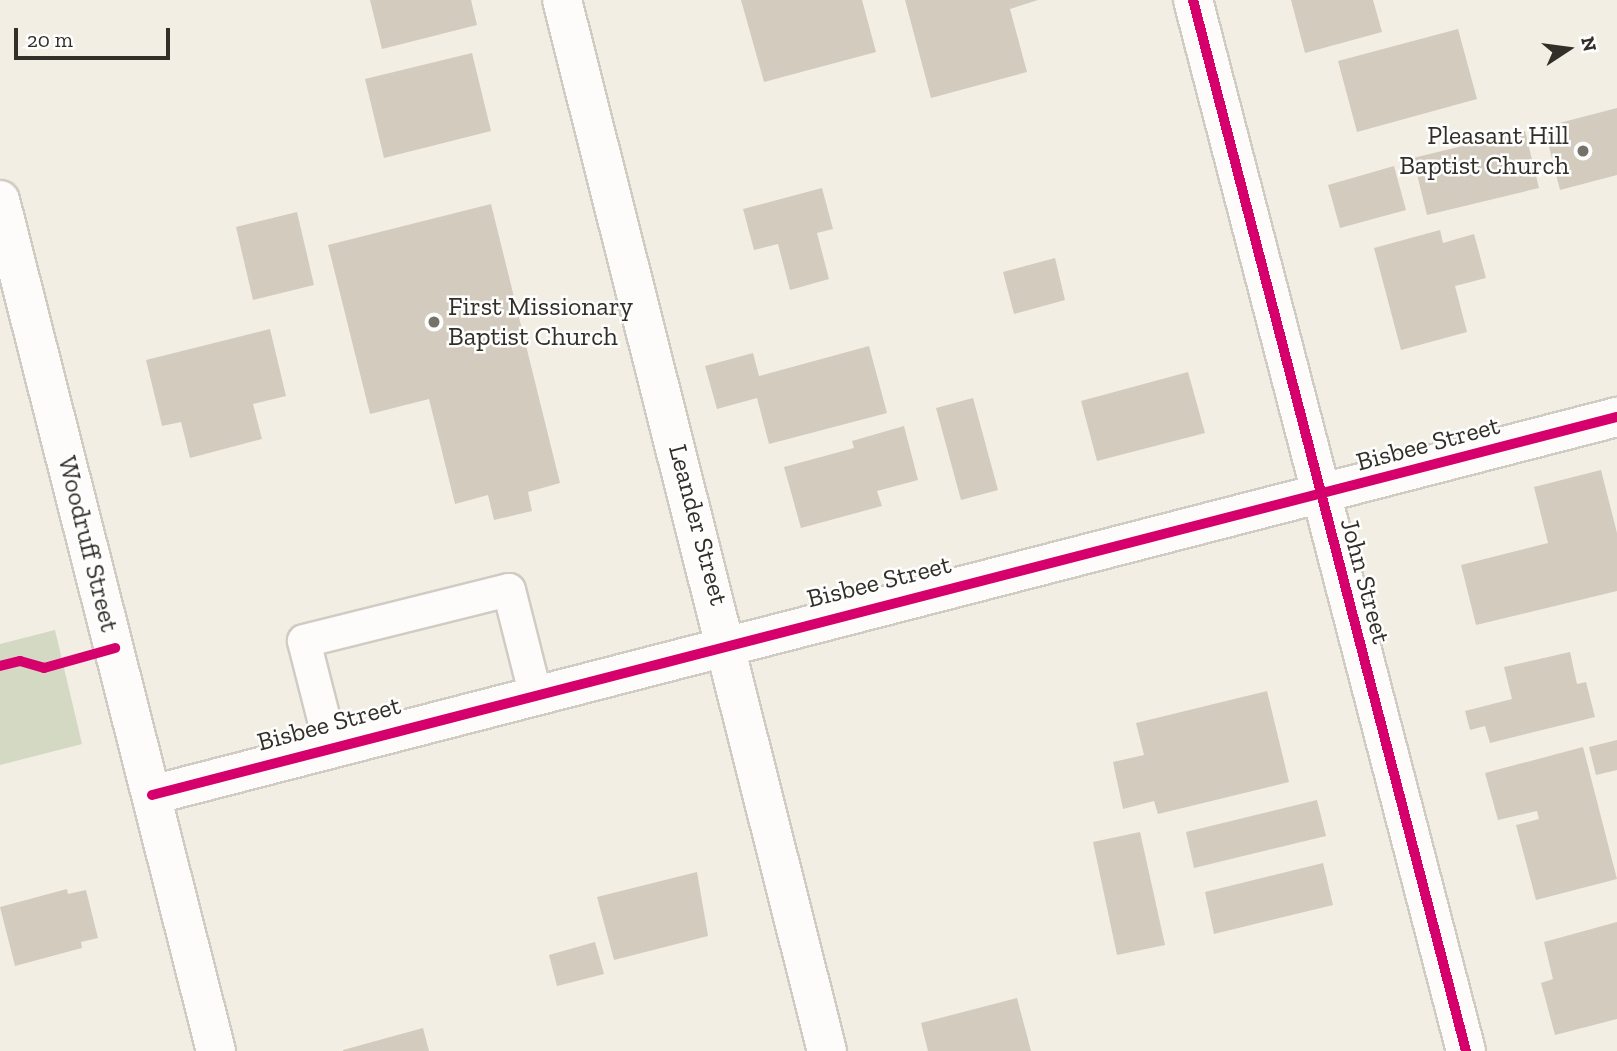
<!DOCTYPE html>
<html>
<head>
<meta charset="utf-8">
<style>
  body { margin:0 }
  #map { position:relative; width:1617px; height:1051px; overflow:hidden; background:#f3eee3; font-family:"Zilla Slab",serif }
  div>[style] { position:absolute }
  .green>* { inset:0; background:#d3d9c3 }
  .building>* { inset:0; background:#d2cbbe }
  .roads { filter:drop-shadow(2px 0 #d0cbc3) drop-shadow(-2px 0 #d0cbc3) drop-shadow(0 2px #d0cbc3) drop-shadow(0 -2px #d0cbc3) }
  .service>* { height:32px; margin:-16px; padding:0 16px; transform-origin:16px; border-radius:16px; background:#fdfcfb }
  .minor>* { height:38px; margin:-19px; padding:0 19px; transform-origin:19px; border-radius:19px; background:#fdfcfb }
  .cycleway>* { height:10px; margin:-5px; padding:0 5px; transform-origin:5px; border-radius:5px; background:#d6006c }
  .dots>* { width:19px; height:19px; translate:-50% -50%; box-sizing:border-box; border:4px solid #fefefe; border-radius:50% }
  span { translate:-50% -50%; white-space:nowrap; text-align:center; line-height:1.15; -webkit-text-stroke:5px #fefefe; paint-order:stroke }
  .poi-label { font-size:26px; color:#322f28 }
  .right { translate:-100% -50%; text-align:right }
  .left { translate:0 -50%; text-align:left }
  .street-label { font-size:26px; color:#322f28 }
  .north { position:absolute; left:1533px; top:14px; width:70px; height:70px; -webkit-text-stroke:5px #fefefe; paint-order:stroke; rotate:77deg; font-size:19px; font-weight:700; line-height:28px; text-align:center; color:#322f28 }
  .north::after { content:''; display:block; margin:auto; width:24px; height:32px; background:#322f28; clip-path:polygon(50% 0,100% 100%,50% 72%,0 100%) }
  .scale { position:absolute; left:14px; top:28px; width:156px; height:32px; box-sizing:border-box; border:4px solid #322f28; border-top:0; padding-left:9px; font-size:21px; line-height:24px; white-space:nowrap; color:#322f28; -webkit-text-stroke:5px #fefefe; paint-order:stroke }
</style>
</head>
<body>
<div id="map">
  <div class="green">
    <div style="clip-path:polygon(55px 630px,82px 744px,0 765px,0 644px)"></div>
  </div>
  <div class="building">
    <div style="clip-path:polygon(370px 0,471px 0,477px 25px,382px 49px)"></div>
    <div style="clip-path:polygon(741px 0,862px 0,876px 52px,764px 82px)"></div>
    <div style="clip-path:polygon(905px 0,1038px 0,1010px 9px,1027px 72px,931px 98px)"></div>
    <div style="clip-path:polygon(1291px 0,1373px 0,1382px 32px,1305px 53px)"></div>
    <div style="clip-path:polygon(1458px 29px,1477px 99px,1357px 132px,1338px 61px)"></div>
    <div style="clip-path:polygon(472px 53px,491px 131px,384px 158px,365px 79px)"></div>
    <div style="clip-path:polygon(1617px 108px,1617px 175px,1560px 190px,1544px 127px)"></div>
    <div style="clip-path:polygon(1525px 131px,1539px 188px,1427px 215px,1413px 158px)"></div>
    <div style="clip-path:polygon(1394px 166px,1406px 210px,1340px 228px,1328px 185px)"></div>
    <div style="clip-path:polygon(822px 188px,833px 229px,817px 233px,829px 279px,790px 290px,778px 244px,754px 250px,743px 209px)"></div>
    <div style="clip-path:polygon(491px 204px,560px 483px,528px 492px,532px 511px,494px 520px,488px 495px,455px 504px,429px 399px,370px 414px,328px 245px)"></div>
    <div style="clip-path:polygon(297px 212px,314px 285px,253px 300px,236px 227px)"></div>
    <div style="clip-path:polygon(1440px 230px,1443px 243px,1474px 234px,1486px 278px,1455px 286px,1467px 332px,1401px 350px,1374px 248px)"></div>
    <div style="clip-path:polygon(1055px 258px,1065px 300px,1014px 314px,1003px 272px)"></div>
    <div style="clip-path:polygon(270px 329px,286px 396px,253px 404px,262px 439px,190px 458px,181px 422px,162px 426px,146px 360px)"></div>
    <div style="clip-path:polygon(869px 346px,887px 413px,769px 444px,757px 398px,717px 409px,705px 366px,753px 353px,759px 376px)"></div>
    <div style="clip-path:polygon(1188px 372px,1205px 433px,1097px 461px,1081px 401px)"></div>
    <div style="clip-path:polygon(973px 398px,998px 490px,961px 500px,936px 408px)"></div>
    <div style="clip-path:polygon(904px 426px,918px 480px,877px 491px,882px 506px,801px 528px,784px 467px,854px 448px,852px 441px)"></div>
    <div style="clip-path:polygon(1601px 470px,1617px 533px,1617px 591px,1476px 625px,1461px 565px,1548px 543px,1534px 487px)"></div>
    <div style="clip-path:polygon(1570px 652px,1577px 684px,1586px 682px,1595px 717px,1490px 743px,1485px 726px,1470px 730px,1465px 711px,1512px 699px,1504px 667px)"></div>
    <div style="clip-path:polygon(1267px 691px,1289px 782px,1158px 814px,1154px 801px,1123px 809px,1113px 762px,1144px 755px,1136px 723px)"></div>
    <div style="clip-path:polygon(1617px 740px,1617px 770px,1596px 775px,1589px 747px)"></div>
    <div style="clip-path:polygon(1583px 747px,1617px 879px,1536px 900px,1516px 825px,1539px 819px,1537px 811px,1498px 820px,1485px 773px)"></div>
    <div style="clip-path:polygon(1317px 800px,1326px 836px,1194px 868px,1186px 832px)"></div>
    <div style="clip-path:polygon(1140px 832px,1165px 945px,1117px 955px,1093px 842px)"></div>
    <div style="clip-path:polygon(1323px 863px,1333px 905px,1214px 934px,1205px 892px)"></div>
    <div style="clip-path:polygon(697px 872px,708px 936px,614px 960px,597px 897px)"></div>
    <div style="clip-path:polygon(67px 889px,68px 894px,86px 890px,98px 938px,81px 942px,82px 948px,15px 966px,0 907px)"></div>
    <div style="clip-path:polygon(1617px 922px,1617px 1019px,1555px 1035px,1541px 983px,1553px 979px,1544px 942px)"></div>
    <div style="clip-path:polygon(595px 942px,604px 974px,557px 986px,549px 955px)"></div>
    <div style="clip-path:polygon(1017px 998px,1031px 1051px,928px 1051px,921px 1023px)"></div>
    <div style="clip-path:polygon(423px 1028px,429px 1051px,343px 1051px,343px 1050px)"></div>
  </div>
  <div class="roads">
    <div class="service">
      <div style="left:331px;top:747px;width:109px;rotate:-104.3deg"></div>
      <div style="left:304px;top:641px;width:211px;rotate:-14deg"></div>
      <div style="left:509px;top:590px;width:106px;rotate:75.8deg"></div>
    </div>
    <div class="minor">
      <div style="left:562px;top:0;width:1084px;rotate:75.85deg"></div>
      <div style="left:1193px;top:0;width:1086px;rotate:75.44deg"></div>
      <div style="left:0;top:200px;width:878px;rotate:75.76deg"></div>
      <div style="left:152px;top:795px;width:1513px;rotate:-14.47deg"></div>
    </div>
  </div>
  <div class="cycleway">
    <div style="left:1193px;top:0;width:1086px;rotate:75.44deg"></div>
    <div style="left:0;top:666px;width:21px;rotate:-14deg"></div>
    <div style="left:20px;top:661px;width:25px;rotate:16deg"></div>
    <div style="left:44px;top:668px;width:74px;rotate:-15.7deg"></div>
    <div style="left:152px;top:795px;width:1513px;rotate:-14.47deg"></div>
  </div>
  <div class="dots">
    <div style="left:1583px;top:151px;background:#767269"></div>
    <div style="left:434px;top:322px;background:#767269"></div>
  </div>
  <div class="poi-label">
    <span class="right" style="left:1569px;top:151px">Pleasant Hill<br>Baptist Church</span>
    <span class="left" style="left:448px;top:322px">First Missionary<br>Baptist Church</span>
  </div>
  <div class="street-label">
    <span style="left:1428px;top:444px;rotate:-15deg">Bisbee Street</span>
    <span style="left:698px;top:525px;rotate:75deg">Leander Street</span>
    <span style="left:88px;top:544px;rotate:76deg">Woodruff Street</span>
    <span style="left:1365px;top:581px;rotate:75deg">John Street</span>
    <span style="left:879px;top:582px;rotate:-14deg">Bisbee Street</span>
    <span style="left:329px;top:724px;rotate:-15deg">Bisbee Street</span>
  </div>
  <div class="north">N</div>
  <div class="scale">20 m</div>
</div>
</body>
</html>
